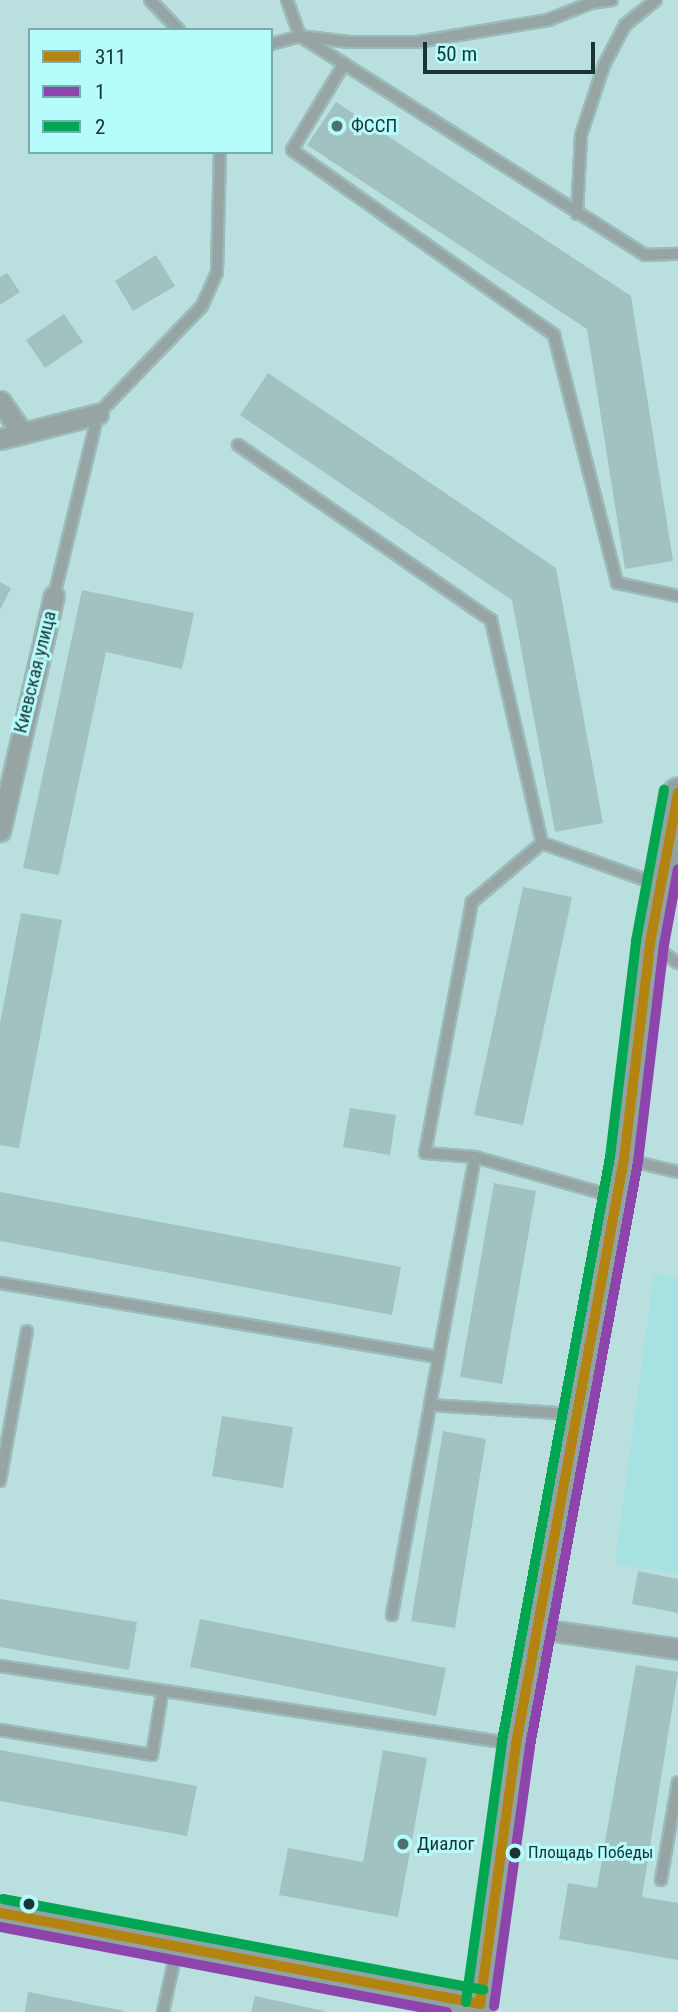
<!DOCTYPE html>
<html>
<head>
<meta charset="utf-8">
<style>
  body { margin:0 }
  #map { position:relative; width:678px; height:2012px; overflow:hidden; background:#b9e0df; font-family:"Roboto Condensed",sans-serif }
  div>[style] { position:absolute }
  .built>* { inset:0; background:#a5e2e1 }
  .building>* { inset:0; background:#a2c1c1 }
  .roads { filter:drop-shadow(2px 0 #9cbaba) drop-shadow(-2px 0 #9cbaba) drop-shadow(0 2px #9cbaba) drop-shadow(0 -2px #9cbaba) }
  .lane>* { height:10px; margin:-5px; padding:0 5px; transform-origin:5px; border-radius:5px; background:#96a4a4 }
  .street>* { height:19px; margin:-9.5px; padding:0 9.5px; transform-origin:9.5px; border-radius:9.5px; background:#96a4a4 }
  .secondary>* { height:28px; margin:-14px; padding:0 14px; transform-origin:14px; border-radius:14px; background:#90a3a3 }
  .bus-1>* { height:10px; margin:-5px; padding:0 5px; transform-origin:5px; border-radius:5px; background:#b48410 }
  .bus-2>* { height:10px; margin:-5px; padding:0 5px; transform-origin:5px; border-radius:5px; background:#8e44ad }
  .bus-3>* { height:10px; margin:-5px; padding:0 5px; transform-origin:5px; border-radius:5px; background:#00a651 }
  .dots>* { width:19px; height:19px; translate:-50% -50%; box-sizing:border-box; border:4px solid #b7fcfc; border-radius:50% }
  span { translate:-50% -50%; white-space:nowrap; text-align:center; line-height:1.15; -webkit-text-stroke:6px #b7fcfc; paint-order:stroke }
  .bus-label { font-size:17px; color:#183434 }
  .left { translate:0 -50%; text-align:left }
  .poi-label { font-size:19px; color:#183434 }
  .street-label { font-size:19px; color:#183434 }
  .legend { position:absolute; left:28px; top:28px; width:245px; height:126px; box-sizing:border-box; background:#b7fcfc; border:2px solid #77acac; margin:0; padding:9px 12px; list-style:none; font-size:21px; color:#183434 }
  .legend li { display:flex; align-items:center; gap:14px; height:35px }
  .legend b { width:35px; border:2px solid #77acac }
  .scale { position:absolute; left:423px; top:42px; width:172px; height:32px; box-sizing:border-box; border:4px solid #183434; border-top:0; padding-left:9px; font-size:21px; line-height:24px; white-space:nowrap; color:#183434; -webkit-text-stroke:5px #b7fcfc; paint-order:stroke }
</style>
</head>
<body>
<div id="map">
  <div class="built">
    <div style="clip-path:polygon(654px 1274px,678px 1278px,678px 1574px,615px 1563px)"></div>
  </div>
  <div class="building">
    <div style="clip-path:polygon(336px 102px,631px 296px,673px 561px,625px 569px,587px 329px,307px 145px)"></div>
    <div style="clip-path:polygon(156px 255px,175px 286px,133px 311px,115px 281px)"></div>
    <div style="clip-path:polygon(7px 273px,20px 292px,0 305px,0 277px)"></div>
    <div style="clip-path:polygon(64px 314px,83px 342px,45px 368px,26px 340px)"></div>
    <div style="clip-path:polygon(268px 373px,556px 568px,603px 823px,555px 832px,512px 600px,240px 415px)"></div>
    <div style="clip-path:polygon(0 582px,11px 588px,0 610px)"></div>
    <div style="clip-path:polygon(82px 590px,194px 613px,182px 669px,106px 652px,59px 875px,23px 868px)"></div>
    <div style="clip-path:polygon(523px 887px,572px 897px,523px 1125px,474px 1115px)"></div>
    <div style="clip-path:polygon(21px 913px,62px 920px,19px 1148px,0 1145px,0 1023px)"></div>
    <div style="clip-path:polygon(350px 1108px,396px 1115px,390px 1155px,343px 1147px)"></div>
    <div style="clip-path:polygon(494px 1183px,536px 1191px,502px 1384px,460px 1377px)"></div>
    <div style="clip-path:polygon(0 1192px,401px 1267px,392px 1315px,0 1241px)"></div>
    <div style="clip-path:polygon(222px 1416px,293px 1427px,283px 1488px,212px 1476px)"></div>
    <div style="clip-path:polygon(443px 1431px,486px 1439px,455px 1628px,411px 1621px)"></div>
    <div style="clip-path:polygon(638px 1571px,678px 1579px,678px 1613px,632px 1604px)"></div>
    <div style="clip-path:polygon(0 1599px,137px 1622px,129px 1670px,0 1647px)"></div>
    <div style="clip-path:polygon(200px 1619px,446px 1668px,436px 1716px,190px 1667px)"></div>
    <div style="clip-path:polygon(636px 1665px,678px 1672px,642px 1897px,678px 1903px,678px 1960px,559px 1939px,568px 1883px,597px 1888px)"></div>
    <div style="clip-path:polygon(0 1750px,197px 1786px,187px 1836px,0 1801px)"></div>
    <div style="clip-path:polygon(383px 1750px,427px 1758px,398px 1917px,279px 1895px,288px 1848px,363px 1862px)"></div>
    <div style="clip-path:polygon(28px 1992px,124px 2011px,123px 2012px,25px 2012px)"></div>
    <div style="clip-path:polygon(255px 1996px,324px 2011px,324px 2012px,251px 2012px)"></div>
  </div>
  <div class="roads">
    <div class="lane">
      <div style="left:150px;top:0;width:42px;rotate:46deg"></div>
      <div style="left:287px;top:0;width:38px;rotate:70deg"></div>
      <div style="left:300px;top:36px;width:49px;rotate:7deg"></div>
      <div style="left:349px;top:42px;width:68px"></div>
      <div style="left:417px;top:42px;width:133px;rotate:-9.5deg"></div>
      <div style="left:548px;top:20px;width:46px;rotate:-21.6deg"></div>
      <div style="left:591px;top:3px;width:21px;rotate:-8deg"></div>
      <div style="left:271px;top:44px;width:30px;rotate:-15deg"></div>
      <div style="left:300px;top:36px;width:409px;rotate:32.4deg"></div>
      <div style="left:645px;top:255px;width:33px;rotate:-2deg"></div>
      <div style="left:344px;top:64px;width:100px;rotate:121.2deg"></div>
      <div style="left:292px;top:150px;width:321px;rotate:35.2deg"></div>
      <div style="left:554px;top:335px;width:256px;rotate:75.7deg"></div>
      <div style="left:617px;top:583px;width:62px;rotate:12deg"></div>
      <div style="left:577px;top:214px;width:79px;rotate:-87.1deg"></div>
      <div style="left:581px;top:135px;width:74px;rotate:-71.8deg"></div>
      <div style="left:604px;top:65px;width:45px;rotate:-62.3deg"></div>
      <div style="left:625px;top:25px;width:40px;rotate:-39deg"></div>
      <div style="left:238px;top:445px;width:308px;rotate:34.7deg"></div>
      <div style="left:491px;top:620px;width:229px;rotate:77.1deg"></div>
      <div style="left:542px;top:843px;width:122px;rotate:19.6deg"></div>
      <div style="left:54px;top:596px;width:187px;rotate:-76.4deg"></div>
      <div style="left:98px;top:414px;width:150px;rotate:-46.1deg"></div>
      <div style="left:202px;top:306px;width:37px;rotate:-66deg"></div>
      <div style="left:217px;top:272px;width:120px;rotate:-88.6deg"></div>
      <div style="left:542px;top:843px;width:92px;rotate:139.9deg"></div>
      <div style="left:472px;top:902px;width:255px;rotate:100.6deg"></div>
      <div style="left:425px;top:1153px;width:50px;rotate:4.6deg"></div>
      <div style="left:475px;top:1157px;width:146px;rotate:15.9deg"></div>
      <div style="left:653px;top:946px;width:30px;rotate:34deg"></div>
      <div style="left:475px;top:1157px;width:252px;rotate:100.3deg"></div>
      <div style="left:430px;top:1405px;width:143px;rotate:3.6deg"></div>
      <div style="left:627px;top:1160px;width:52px;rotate:13.2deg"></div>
      <div style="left:0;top:1283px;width:445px;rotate:9.6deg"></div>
      <div style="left:0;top:1481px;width:152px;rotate:-79.8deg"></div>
      <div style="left:392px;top:1615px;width:213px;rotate:-79.7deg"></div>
      <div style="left:0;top:1666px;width:521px;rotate:8.61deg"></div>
      <div style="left:0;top:1730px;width:154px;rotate:9.3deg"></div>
      <div style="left:152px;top:1755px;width:62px;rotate:-80.7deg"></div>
      <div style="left:661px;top:1880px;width:99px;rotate:-80.2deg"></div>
      <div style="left:163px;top:2012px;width:66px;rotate:-77.7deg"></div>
    </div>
    <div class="street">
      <div style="left:0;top:401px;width:39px;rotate:55deg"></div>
      <div style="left:0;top:439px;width:101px;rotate:-14.3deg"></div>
      <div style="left:0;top:831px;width:241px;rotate:-77.1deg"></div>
      <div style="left:540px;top:1629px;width:139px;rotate:8.2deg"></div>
    </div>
    <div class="secondary">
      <div style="left:0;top:1913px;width:489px;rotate:10.7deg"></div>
      <div style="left:480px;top:2004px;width:262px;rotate:-82.1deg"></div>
      <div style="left:516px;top:1744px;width:595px;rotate:-79.54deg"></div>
      <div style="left:624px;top:1159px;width:218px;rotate:-83.1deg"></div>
      <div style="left:650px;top:943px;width:153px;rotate:-79.4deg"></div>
    </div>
  </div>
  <div class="bus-1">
    <div style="left:0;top:1913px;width:489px;rotate:10.7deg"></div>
    <div style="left:480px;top:2004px;width:262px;rotate:-82.1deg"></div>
    <div style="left:516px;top:1744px;width:595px;rotate:-79.54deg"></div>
    <div style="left:624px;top:1159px;width:218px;rotate:-83.1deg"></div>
    <div style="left:650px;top:943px;width:153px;rotate:-79.4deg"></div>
  </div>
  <div class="bus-2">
    <div style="left:0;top:1927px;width:455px;rotate:10.8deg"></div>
    <div style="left:494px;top:2006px;width:262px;rotate:-82.1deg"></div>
    <div style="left:530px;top:1746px;width:594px;rotate:-79.52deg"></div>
    <div style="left:638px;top:1162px;width:219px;rotate:-83.2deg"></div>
    <div style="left:664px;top:945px;width:77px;rotate:-79.6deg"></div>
  </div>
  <div class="bus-3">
    <div style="left:3px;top:1899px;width:489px;rotate:10.7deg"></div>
    <div style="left:466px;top:2002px;width:263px;rotate:-82.1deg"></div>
    <div style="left:502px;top:1741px;width:594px;rotate:-79.52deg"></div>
    <div style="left:610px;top:1157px;width:218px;rotate:-83.1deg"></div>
    <div style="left:636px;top:941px;width:154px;rotate:-79.5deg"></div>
  </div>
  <div class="dots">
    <div style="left:337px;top:126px;background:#507070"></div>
    <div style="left:403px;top:1844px;background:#507070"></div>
    <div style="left:515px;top:1853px;background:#183434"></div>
    <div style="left:29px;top:1904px;background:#183434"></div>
  </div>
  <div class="bus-label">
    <span class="left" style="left:528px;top:1853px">Площадь Победы</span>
  </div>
  <div class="poi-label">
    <span class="left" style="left:351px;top:126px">ФССП</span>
    <span class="left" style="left:417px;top:1844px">Диалог</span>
  </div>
  <div class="street-label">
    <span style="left:35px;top:672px;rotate:-76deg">Киевская улица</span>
  </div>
  <ul class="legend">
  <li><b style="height:9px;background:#b48410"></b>311</li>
  <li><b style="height:9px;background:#8e44ad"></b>1</li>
  <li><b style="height:9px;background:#00a651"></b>2</li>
  </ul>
  <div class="scale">50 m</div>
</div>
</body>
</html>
